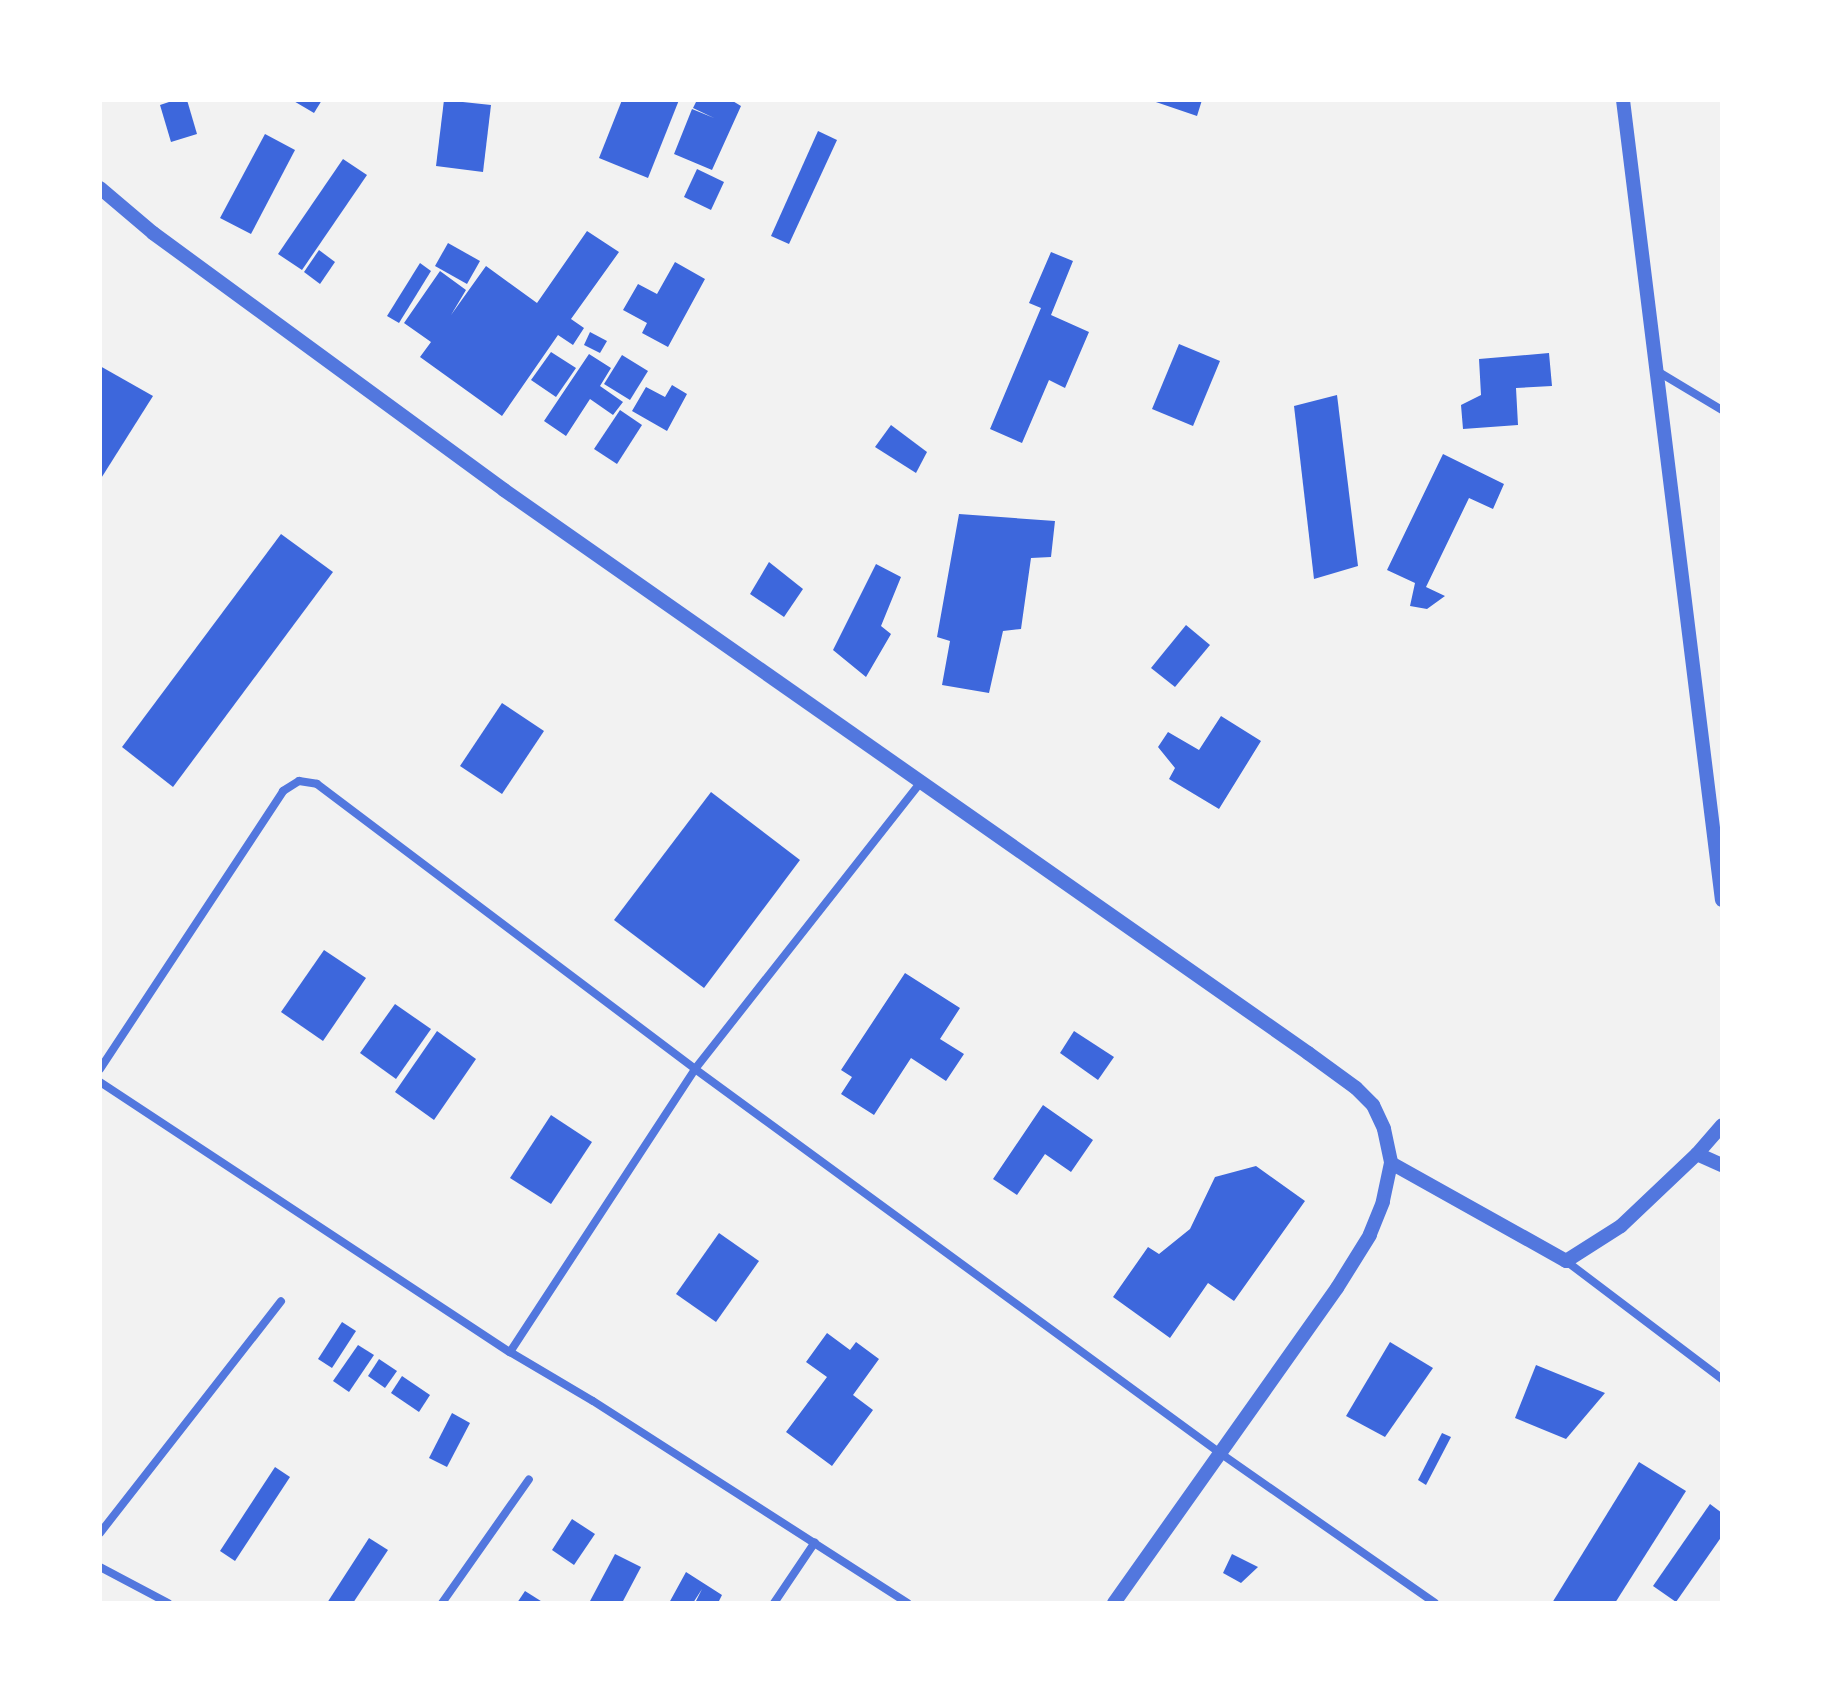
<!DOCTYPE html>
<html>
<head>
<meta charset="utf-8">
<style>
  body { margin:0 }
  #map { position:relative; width:1822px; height:1703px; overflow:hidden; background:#f2f2f2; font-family:"Varela Round",sans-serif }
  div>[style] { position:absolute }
  .building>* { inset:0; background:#3d67dc }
  .minor>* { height:8px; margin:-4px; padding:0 4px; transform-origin:4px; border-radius:4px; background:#5277de }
  .tertiary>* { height:14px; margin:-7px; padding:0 7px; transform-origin:7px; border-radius:7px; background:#5277de }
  span { translate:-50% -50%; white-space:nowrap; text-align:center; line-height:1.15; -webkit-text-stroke:8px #fff; paint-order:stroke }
  .frame { position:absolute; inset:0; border:102px solid #fff; pointer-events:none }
</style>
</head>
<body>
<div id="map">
  <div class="building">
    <div style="clip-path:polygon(175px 100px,187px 100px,197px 134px,171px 142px,160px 105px)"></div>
    <div style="clip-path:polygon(292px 100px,322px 100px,314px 113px)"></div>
    <div style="clip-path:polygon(444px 100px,491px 105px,483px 172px,436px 166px)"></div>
    <div style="clip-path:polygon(622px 100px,679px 100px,648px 178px,599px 158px)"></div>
    <div style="clip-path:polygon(697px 100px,731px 100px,741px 106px,712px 170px,674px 154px,692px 109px,714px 118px,693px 108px)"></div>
    <div style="clip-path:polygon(1150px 100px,1202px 100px,1197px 116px)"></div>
    <div style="clip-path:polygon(818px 131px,837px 140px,789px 244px,771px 236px)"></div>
    <div style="clip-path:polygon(265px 134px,295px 150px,251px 234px,220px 218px)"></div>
    <div style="clip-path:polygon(343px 159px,367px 175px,302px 270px,278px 254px)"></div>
    <div style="clip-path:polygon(697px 169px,724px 182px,711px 210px,684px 197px)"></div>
    <div style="clip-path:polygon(587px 231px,619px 252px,571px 319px,584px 328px,573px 345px,558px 335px,502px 416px,420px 357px,431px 342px,404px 323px,440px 271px,466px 290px,451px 315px,486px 266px,537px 303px)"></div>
    <div style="clip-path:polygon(448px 243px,480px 261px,467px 284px,435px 266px)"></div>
    <div style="clip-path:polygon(319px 250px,335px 262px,320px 284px,304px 272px)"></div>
    <div style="clip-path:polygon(1051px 252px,1073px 261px,1051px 315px,1089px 332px,1065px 388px,1049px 380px,1022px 443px,990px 429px,1041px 308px,1029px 303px)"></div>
    <div style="clip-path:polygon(675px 262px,705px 279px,668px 347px,642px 333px,647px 323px,623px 310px,638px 284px,657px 294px)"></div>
    <div style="clip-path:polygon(420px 263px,431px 271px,399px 323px,387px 316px)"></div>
    <div style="clip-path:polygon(590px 332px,607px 341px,600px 353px,584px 345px)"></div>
    <div style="clip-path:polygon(1179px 344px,1220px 361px,1193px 426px,1152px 409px)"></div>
    <div style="clip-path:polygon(551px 352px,576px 368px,556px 397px,531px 380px)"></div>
    <div style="clip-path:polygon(1549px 353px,1552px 386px,1516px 388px,1518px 425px,1463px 429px,1461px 405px,1481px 395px,1479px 359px)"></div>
    <div style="clip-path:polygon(589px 354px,611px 368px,600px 386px,623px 402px,613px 415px,590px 399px,566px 436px,544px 421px)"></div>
    <div style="clip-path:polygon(622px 355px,648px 371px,630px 400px,604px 384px)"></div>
    <div style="clip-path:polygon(100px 366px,153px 396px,100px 480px)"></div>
    <div style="clip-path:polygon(672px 385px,687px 394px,667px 431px,632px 411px,646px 387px,665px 397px)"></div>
    <div style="clip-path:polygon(1337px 395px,1358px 566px,1314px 579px,1294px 406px)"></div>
    <div style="clip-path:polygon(620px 410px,642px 425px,617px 464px,594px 449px)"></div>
    <div style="clip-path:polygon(891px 425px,927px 452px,916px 473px,875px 447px)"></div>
    <div style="clip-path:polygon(1443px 454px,1504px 484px,1493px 509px,1469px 498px,1426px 587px,1445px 596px,1427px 609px,1410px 606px,1415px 583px,1387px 570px)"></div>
    <div style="clip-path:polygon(959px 514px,1055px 521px,1051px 557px,1031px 558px,1021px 629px,1003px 631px,989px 693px,942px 685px,950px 641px,937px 637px)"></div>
    <div style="clip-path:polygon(281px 534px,333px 572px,173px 787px,122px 747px)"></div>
    <div style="clip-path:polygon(769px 562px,803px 589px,784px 617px,750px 594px)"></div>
    <div style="clip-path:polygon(876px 564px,901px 577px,881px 626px,891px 634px,866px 677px,833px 650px)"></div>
    <div style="clip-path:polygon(1186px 625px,1210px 645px,1175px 687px,1151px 668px)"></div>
    <div style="clip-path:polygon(502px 703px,544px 731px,502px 794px,460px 766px)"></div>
    <div style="clip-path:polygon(1221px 716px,1261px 741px,1219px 809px,1169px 779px,1175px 768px,1158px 747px,1168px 732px,1199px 750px)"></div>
    <div style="clip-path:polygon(711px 792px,800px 860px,704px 988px,614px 920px)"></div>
    <div style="clip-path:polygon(324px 950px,366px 978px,323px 1041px,281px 1012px)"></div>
    <div style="clip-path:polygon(905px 973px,960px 1008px,940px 1039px,964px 1054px,946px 1081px,911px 1058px,874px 1115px,841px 1094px,852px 1077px,841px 1070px)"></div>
    <div style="clip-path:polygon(395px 1004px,431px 1029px,396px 1079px,360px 1053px)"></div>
    <div style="clip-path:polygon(437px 1031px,476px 1059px,434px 1120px,395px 1092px)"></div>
    <div style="clip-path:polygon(1074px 1031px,1114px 1057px,1098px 1080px,1060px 1053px)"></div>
    <div style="clip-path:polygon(1043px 1105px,1093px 1140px,1071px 1172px,1045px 1154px,1017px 1195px,993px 1179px)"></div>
    <div style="clip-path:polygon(551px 1115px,592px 1142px,551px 1204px,510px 1178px)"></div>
    <div style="clip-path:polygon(1256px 1166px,1305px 1201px,1234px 1301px,1208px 1283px,1170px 1338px,1113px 1297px,1148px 1247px,1159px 1254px,1190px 1229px,1215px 1177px)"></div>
    <div style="clip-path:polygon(719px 1233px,759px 1261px,716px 1322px,676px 1294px)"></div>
    <div style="clip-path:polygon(342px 1322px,356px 1331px,332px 1368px,318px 1359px)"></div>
    <div style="clip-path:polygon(827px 1333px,850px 1350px,856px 1342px,879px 1359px,853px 1395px,873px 1410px,832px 1466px,786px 1432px,827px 1377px,806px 1362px)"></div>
    <div style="clip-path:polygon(1390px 1342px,1433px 1368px,1385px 1437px,1346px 1416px)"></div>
    <div style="clip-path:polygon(358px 1345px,374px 1355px,349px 1392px,333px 1381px)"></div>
    <div style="clip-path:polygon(379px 1359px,397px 1371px,385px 1388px,368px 1376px)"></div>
    <div style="clip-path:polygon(1536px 1365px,1605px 1393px,1566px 1439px,1515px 1418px)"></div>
    <div style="clip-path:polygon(402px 1376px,430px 1395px,419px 1412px,391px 1393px)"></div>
    <div style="clip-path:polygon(452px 1413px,470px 1423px,447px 1467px,429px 1458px)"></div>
    <div style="clip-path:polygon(1442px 1433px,1451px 1437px,1426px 1485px,1418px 1480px)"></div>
    <div style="clip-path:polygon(1639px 1462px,1686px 1491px,1615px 1603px,1552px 1603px)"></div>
    <div style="clip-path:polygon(275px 1467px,290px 1477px,235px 1561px,220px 1551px)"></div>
    <div style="clip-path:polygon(1710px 1504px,1722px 1513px,1722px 1536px,1676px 1602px,1653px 1586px)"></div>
    <div style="clip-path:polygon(572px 1519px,595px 1534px,574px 1565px,552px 1550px)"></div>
    <div style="clip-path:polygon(369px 1538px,388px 1550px,353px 1603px,327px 1603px)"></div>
    <div style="clip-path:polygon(615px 1554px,641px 1567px,622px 1603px,589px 1603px)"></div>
    <div style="clip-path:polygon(1232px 1554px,1258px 1567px,1241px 1583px,1223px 1573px)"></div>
    <div style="clip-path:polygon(686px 1572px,722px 1595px,718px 1603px,695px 1603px,702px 1589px,693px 1603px,669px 1603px)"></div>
    <div style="clip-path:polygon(525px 1591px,544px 1603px,517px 1603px)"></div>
  </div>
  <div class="minor">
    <div style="left:1657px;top:371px;width:76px;rotate:31deg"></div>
    <div style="left:100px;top:1069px;width:333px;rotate:-56.6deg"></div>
    <div style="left:283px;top:791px;width:19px;rotate:-32deg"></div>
    <div style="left:299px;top:781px;width:18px;rotate:9deg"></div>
    <div style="left:317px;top:784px;width:473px;rotate:37deg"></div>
    <div style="left:695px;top:1069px;width:650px;rotate:36.18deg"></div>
    <div style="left:1220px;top:1453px;width:262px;rotate:34.9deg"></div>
    <div style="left:100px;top:1082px;width:491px;rotate:33.4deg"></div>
    <div style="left:510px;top:1352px;width:96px;rotate:30.6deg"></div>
    <div style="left:593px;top:1401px;width:374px;rotate:32.7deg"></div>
    <div style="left:1566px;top:1261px;width:196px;rotate:37.1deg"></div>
    <div style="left:510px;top:1352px;width:338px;rotate:-56.8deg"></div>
    <div style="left:695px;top:1069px;width:364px;rotate:-51.8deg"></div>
    <div style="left:100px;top:1533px;width:294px;rotate:-52deg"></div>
    <div style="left:100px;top:1567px;width:77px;rotate:27.9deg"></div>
    <div style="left:442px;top:1603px;width:151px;rotate:-54.9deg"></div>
    <div style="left:774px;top:1603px;width:73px;rotate:-56.1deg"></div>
  </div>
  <div class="tertiary">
    <div style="left:1623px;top:100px;width:806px;rotate:82.95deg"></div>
    <div style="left:100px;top:188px;width:70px;rotate:40.3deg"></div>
    <div style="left:153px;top:233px;width:435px;rotate:36.2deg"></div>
    <div style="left:504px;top:490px;width:982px;rotate:35deg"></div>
    <div style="left:1308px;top:1053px;width:59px;rotate:36.1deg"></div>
    <div style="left:1356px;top:1088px;width:24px;rotate:45deg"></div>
    <div style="left:1373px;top:1105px;width:26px;rotate:65deg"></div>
    <div style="left:1384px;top:1129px;width:35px;rotate:78deg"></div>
    <div style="left:1391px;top:1163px;width:40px;rotate:102deg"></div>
    <div style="left:1383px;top:1202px;width:35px;rotate:112deg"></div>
    <div style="left:1370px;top:1235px;width:62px;rotate:121.9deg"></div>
    <div style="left:1337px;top:1288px;width:386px;rotate:125.3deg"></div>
    <div style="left:1697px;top:1154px;width:27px;rotate:24deg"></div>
    <div style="left:1391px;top:1163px;width:201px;rotate:29.2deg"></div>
    <div style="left:1566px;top:1261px;width:65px;rotate:-32.5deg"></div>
    <div style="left:1621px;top:1226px;width:105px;rotate:-43.5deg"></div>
    <div style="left:1697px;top:1154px;width:38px;rotate:-49deg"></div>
  </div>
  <div class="frame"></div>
</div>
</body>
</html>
